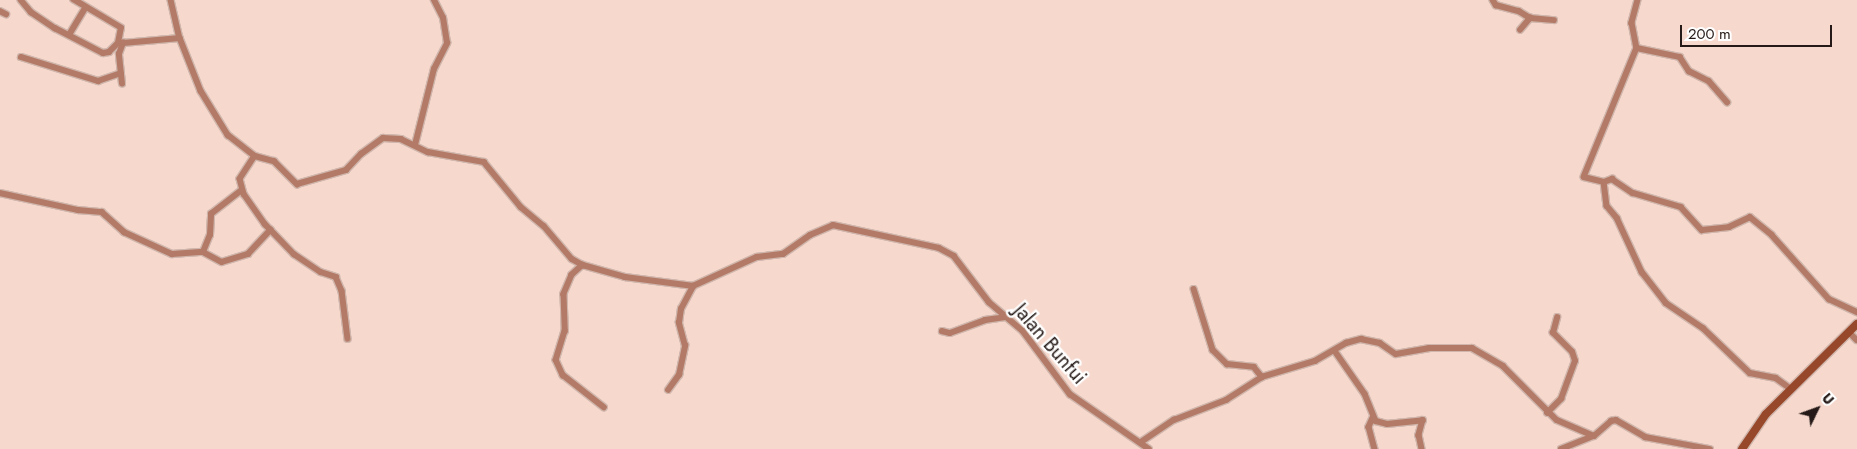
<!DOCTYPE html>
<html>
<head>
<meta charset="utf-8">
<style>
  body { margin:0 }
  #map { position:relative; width:1857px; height:449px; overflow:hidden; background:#f6d8cd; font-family:Jost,sans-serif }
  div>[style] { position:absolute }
  .roads { filter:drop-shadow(1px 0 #d0b6ac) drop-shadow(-1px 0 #d0b6ac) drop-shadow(0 1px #d0b6ac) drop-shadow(0 -1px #d0b6ac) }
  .street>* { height:5.5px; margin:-2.75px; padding:0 2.75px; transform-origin:2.75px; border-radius:2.75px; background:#b37b67 }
  .secondary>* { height:8px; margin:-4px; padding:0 4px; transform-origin:4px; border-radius:4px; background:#98482a }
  span { translate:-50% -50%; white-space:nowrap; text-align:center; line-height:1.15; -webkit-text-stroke:4.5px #fff; paint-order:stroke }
  .street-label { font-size:20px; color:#251a17 }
  .north { position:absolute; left:1792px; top:384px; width:50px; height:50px; -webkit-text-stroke:4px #fff; paint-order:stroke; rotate:48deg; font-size:14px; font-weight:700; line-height:20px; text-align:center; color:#251a17 }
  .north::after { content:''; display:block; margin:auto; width:18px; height:22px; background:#251a17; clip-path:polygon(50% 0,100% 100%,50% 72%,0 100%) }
  .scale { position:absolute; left:1680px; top:25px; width:152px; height:22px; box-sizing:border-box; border:2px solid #251a17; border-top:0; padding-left:6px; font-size:15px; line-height:18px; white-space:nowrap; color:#251a17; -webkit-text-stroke:4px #fff; paint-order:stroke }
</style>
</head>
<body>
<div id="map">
  <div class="roads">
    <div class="street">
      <div style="left:21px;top:0;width:16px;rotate:50deg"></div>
      <div style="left:31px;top:12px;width:29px;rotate:34deg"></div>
      <div style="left:55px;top:28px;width:54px;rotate:27.5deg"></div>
      <div style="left:103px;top:53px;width:6px;rotate:-9deg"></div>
      <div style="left:109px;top:52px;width:13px;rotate:-45deg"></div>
      <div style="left:118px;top:43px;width:15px;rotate:-79deg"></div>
      <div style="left:121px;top:28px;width:55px;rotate:-149.2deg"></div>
      <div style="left:171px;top:0;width:39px;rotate:77deg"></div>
      <div style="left:180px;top:38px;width:57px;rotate:68.4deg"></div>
      <div style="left:201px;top:91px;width:52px;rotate:58.5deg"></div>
      <div style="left:228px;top:135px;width:34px;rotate:38deg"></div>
      <div style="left:255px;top:156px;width:20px;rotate:15deg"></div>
      <div style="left:274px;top:161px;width:33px;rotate:45deg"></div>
      <div style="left:297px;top:184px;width:51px;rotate:-15.9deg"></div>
      <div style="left:346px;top:170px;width:22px;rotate:-47deg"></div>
      <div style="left:361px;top:154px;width:27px;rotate:-36deg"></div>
      <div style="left:383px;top:138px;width:18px;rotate:3deg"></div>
      <div style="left:401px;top:139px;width:30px;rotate:26deg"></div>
      <div style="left:428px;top:152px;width:57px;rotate:10.1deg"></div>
      <div style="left:484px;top:162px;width:58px;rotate:50.6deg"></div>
      <div style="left:521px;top:207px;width:30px;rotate:40deg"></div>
      <div style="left:544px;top:226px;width:43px;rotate:49.7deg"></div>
      <div style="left:572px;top:259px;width:13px;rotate:29deg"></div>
      <div style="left:583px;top:265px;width:44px;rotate:15.9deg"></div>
      <div style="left:625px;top:277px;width:69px;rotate:7.5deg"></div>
      <div style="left:693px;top:286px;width:70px;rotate:-24.4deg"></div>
      <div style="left:757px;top:257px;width:26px;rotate:-7deg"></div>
      <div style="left:783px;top:254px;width:33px;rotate:-35deg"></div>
      <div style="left:810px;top:235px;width:25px;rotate:-23deg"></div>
      <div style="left:833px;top:225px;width:108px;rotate:12.2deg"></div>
      <div style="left:939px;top:248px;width:17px;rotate:28deg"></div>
      <div style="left:954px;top:256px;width:58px;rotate:52.7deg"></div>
      <div style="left:989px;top:302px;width:45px;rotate:40.5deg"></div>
      <div style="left:1023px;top:331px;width:79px;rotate:53.3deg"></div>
      <div style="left:1070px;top:394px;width:96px;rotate:34.8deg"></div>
      <div style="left:1493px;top:0;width:6px;rotate:59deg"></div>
      <div style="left:1496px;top:5px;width:24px;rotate:15deg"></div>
      <div style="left:1519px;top:11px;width:13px;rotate:32deg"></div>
      <div style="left:1530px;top:18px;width:24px;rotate:5deg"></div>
      <div style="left:1638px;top:0;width:24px;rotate:105deg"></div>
      <div style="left:1632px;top:23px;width:25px;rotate:79deg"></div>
      <div style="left:1637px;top:48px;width:139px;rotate:112.3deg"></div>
      <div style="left:1584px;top:177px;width:21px;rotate:14deg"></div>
      <div style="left:1604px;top:182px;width:24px;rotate:83deg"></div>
      <div style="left:1607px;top:206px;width:16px;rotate:50deg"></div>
      <div style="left:1617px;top:218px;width:60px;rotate:65.2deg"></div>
      <div style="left:1642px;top:272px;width:39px;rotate:52deg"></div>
      <div style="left:1666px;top:303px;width:45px;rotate:34deg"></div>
      <div style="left:1703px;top:328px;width:65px;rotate:43.8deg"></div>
      <div style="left:1750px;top:373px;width:26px;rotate:11deg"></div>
      <div style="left:1776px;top:378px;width:19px;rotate:36deg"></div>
      <div style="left:0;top:11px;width:7px;rotate:27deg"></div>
      <div style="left:1520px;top:30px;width:16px;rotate:-50deg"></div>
      <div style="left:69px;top:35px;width:31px;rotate:-59deg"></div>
      <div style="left:1637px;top:48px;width:44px;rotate:11.8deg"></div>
      <div style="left:1680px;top:57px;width:17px;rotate:57deg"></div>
      <div style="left:1689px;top:71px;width:22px;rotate:27deg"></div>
      <div style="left:1709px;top:81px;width:28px;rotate:49deg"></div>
      <div style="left:21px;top:57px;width:81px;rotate:17.3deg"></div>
      <div style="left:98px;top:81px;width:24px;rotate:-19deg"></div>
      <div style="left:122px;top:84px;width:30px;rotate:-96deg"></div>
      <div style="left:119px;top:54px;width:12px;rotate:-70deg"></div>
      <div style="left:123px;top:43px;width:57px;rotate:-5deg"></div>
      <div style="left:415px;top:145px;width:78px;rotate:-76deg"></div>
      <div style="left:434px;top:69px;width:29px;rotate:-63deg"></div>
      <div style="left:447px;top:43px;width:25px;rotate:-99deg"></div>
      <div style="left:443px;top:18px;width:20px;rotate:-117deg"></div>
      <div style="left:255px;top:156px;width:27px;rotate:123deg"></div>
      <div style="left:240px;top:179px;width:16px;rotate:75deg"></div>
      <div style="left:244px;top:194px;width:37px;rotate:55deg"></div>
      <div style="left:265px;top:224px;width:42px;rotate:46deg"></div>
      <div style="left:294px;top:254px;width:32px;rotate:34deg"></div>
      <div style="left:321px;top:272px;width:16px;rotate:18deg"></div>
      <div style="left:336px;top:277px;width:15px;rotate:67deg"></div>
      <div style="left:342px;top:291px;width:48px;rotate:82.9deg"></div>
      <div style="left:1604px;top:182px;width:9px;rotate:-21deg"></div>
      <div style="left:1612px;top:179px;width:25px;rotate:34deg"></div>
      <div style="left:1633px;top:193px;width:50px;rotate:16.3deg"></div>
      <div style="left:1681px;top:207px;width:31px;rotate:48deg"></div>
      <div style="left:1702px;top:230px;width:27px;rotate:-6deg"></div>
      <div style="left:1729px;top:227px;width:23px;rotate:-25deg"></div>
      <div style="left:1750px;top:217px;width:28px;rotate:39deg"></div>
      <div style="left:1772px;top:235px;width:86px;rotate:48.3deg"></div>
      <div style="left:1829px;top:299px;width:31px;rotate:25deg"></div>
      <div style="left:0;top:193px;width:80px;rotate:12.3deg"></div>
      <div style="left:78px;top:210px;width:24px;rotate:5deg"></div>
      <div style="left:102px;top:212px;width:30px;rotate:42deg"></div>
      <div style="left:124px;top:232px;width:53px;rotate:24.6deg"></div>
      <div style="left:172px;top:254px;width:31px;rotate:-4deg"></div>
      <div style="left:203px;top:252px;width:21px;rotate:28deg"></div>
      <div style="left:222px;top:262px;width:27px;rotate:-17deg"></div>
      <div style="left:248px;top:254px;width:33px;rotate:-47deg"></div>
      <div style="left:203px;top:252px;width:18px;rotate:-68deg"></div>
      <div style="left:210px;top:235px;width:21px;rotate:-87deg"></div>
      <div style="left:211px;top:214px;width:39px;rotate:-38deg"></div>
      <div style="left:583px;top:265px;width:15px;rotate:138deg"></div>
      <div style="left:572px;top:275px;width:21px;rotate:113deg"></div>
      <div style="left:564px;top:294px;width:37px;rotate:88deg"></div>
      <div style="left:565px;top:331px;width:30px;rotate:107deg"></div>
      <div style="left:556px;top:360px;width:17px;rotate:65deg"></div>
      <div style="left:563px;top:375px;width:52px;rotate:38deg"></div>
      <div style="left:1194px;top:289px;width:64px;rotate:72.7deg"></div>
      <div style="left:1213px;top:350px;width:20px;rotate:45deg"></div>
      <div style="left:1227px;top:364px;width:27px;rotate:6deg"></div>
      <div style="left:1254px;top:367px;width:13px;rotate:51deg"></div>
      <div style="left:942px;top:331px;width:8px;rotate:14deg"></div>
      <div style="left:950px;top:333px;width:37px;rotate:-20deg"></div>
      <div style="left:985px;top:320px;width:22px;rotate:-8deg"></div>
      <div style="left:1849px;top:332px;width:11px;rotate:45deg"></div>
      <div style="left:1335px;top:351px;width:52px;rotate:55.1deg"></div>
      <div style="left:1365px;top:394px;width:29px;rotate:68deg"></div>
      <div style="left:1376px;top:421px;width:11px;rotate:15deg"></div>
      <div style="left:1387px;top:424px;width:36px;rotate:-6deg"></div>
      <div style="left:1423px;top:420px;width:16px;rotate:105deg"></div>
      <div style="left:1419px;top:435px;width:14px;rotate:78deg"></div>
      <div style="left:668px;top:390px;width:19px;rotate:-54deg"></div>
      <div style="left:679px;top:375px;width:30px;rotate:-78deg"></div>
      <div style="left:685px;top:346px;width:24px;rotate:-105deg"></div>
      <div style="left:679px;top:323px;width:14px;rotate:-82deg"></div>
      <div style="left:681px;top:309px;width:26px;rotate:-62deg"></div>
      <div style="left:1547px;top:413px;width:20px;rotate:-45deg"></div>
      <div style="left:1561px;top:399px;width:40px;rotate:-69.8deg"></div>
      <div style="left:1575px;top:361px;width:9px;rotate:-108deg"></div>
      <div style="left:1572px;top:352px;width:27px;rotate:-135deg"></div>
      <div style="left:1553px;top:333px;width:16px;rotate:-75deg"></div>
      <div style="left:1373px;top:418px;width:10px;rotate:114deg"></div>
      <div style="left:1369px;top:427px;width:23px;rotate:75deg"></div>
      <div style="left:1141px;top:442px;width:40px;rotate:-34deg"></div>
      <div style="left:1174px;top:420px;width:56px;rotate:-21deg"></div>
      <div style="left:1226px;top:400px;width:43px;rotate:-32.6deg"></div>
      <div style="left:1262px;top:377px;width:55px;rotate:-16.8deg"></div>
      <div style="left:1315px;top:361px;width:36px;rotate:-30deg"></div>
      <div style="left:1346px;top:343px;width:16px;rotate:-15deg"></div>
      <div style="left:1361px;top:339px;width:19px;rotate:12deg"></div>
      <div style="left:1380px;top:343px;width:19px;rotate:35deg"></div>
      <div style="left:1396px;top:354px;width:34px;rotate:-10deg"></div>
      <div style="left:1429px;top:348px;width:43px"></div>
      <div style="left:1472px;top:348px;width:36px;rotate:30deg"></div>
      <div style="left:1503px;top:366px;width:76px;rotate:45deg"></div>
      <div style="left:1557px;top:420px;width:40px;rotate:23.4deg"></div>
      <div style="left:1594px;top:436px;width:23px;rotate:-41deg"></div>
      <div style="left:1611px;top:421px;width:5px;rotate:-11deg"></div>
      <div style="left:1616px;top:420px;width:34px;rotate:30deg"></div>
      <div style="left:1645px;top:437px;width:66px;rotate:10.5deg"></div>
      <div style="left:1561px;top:449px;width:35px;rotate:-22deg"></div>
    </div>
    <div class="secondary">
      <div style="left:1742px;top:449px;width:42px;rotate:-55.6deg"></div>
      <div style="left:1766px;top:414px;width:128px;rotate:-44.7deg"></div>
    </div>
  </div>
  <div class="street-label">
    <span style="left:1050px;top:344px;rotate:49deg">Jalan Bunfui</span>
  </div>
  <div class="north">U</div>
  <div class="scale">200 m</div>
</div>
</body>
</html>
